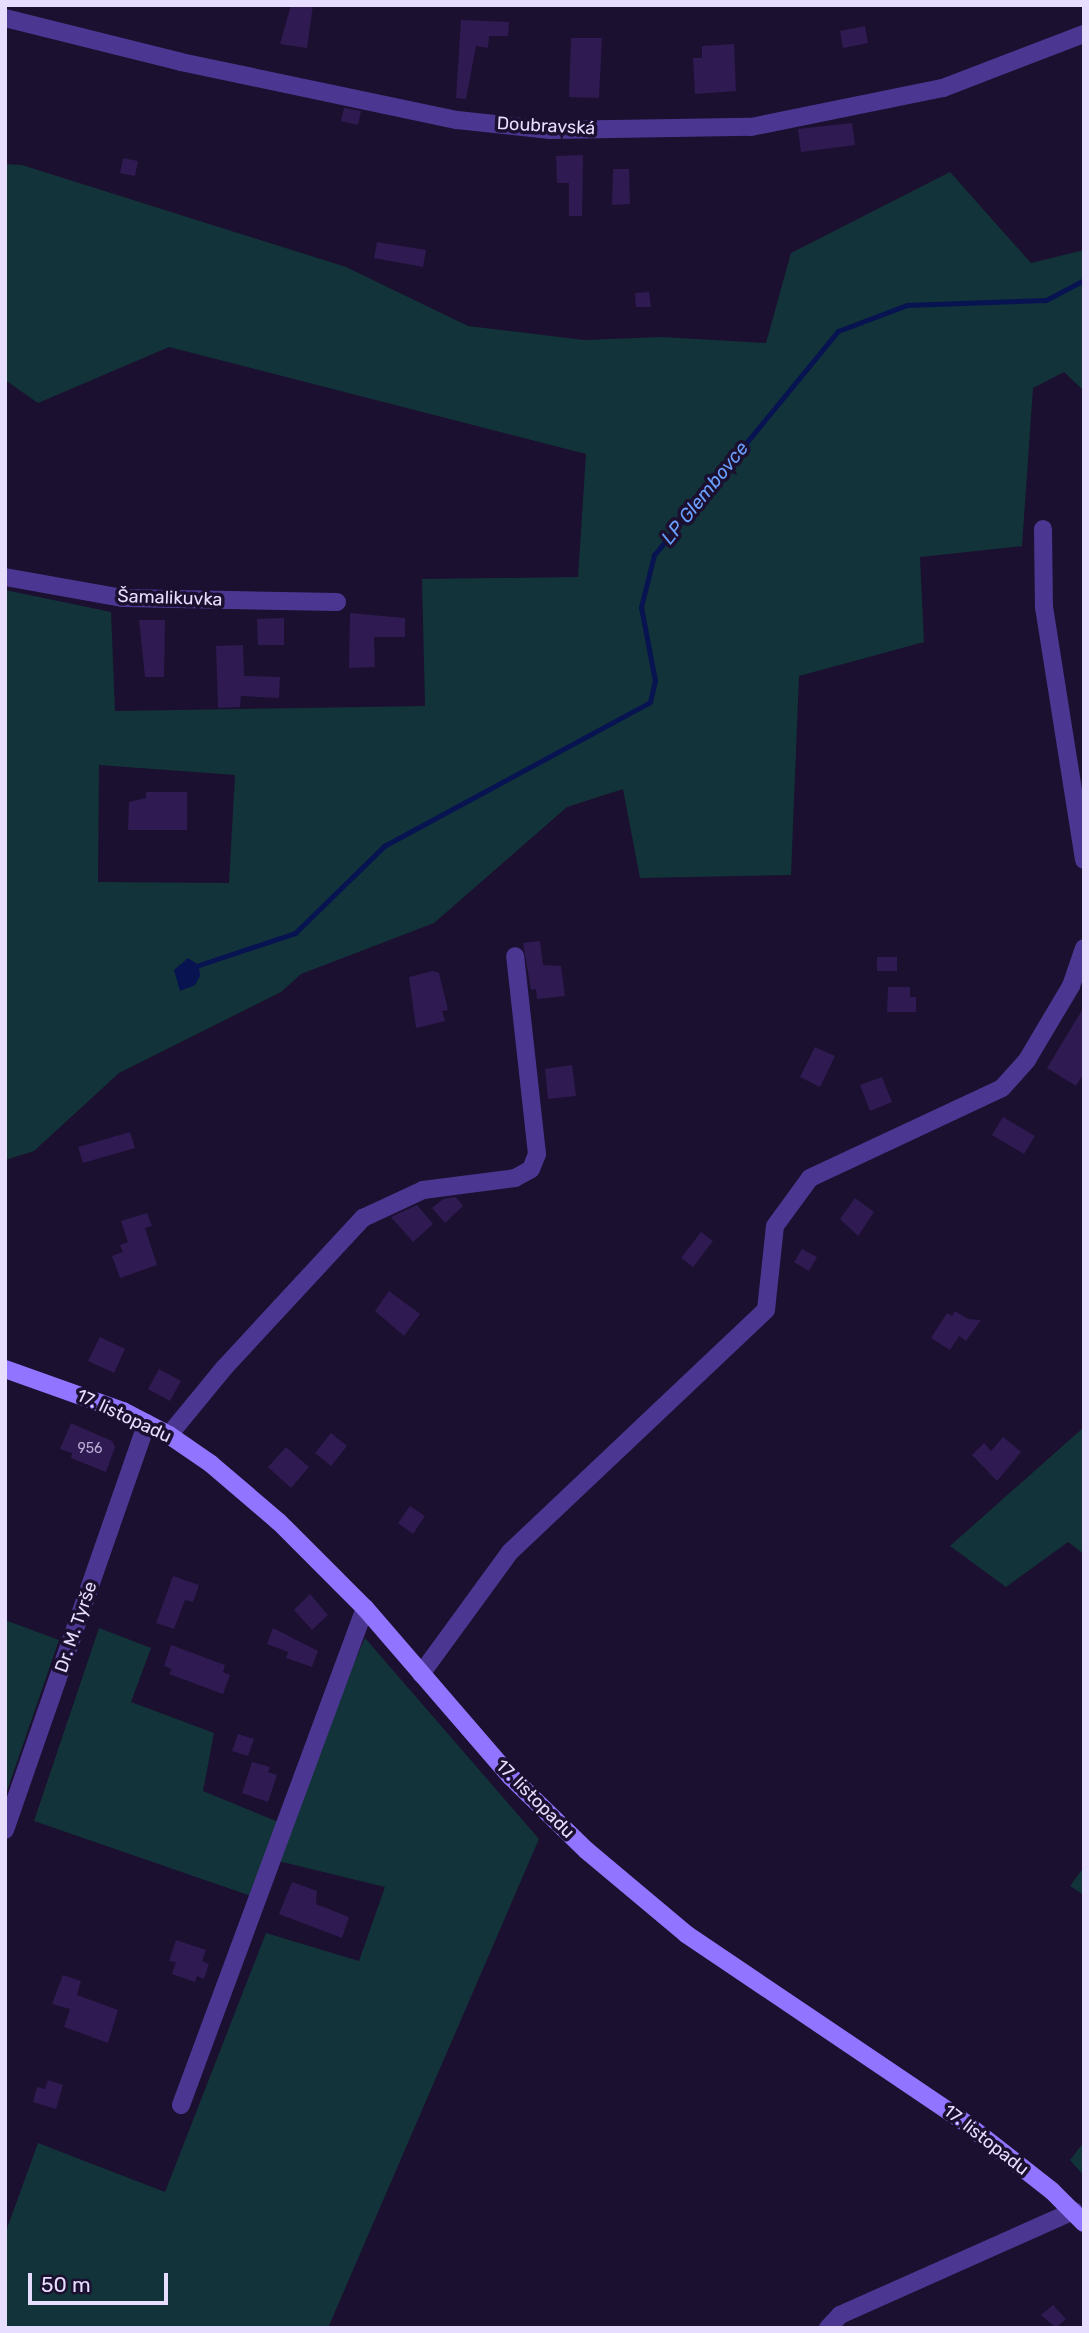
<!DOCTYPE html>
<html>
<head>
<meta charset="utf-8">
<style>
  body { margin:0 }
  #map { position:relative; width:1089px; height:2333px; overflow:hidden; background:#1b102f; font-family:Rubik,sans-serif }
  div>[style] { position:absolute }
  .green>* { inset:0; background:#123339 }
  .water>* { inset:0; background:#071451 }
  .stream>* { height:5px; margin:-2.5px; padding:0 2.5px; transform-origin:2.5px; border-radius:2.5px; background:#071451 }
  .building>* { inset:0; background:#2f1a51 }
  .minor>* { height:18px; margin:-9px; padding:0 9px; transform-origin:9px; border-radius:9px; background:#4b3791 }
  .tertiary>* { height:18px; margin:-9px; padding:0 9px; transform-origin:9px; border-radius:9px; background:#4b3791 }
  .secondary>* { height:18px; margin:-9px; padding:0 9px; transform-origin:9px; border-radius:9px; background:#9174ff }
  span { translate:-50% -50%; white-space:nowrap; text-align:center; line-height:1.15; -webkit-text-stroke:7px #1b102f; paint-order:stroke }
  .number-label { font-size:14px; color:#b9acd4 }
  .number-label span { -webkit-text-stroke-width:0 }
  .street-label { font-size:18px; color:#e7ddff }
  .water-label { font-size:19px; color:#6ba0ff; font-style:italic }
  .frame { position:absolute; inset:0; border:7px solid #e7ddff; pointer-events:none }
  .scale { position:absolute; left:28px; top:2273px; width:140px; height:32px; box-sizing:border-box; border:4px solid #e7ddff; border-top:0; padding-left:9px; font-size:21px; line-height:24px; white-space:nowrap; color:#e7ddff; -webkit-text-stroke:5px #1b102f; paint-order:stroke }
</style>
</head>
<body>
<div id="map">
  <div class="green">
    <div style="clip-path:polygon(evenodd,5px 164px,22px 165px,346px 267px,468px 326px,584px 340px,662px 337px,766px 343px,791px 253px,950px 172px,1031px 263px,1084px 250px,1084px 391px,1064px 372px,1033px 388px,1022px 546px,920px 557px,924px 642px,799px 676px,791px 875px,640px 878px,623px 789px,567px 807px,434px 923px,301px 974px,281px 992px,119px 1073px,34px 1151px,5px 1160px,5px 590px,111px 612px,115px 711px,425px 706px,422px 579px,578px 577px,586px 454px,169px 347px,38px 403px,5px 380px,5px 164px,99px 765px,235px 775px,229px 883px,98px 882px,99px 765px)"></div>
    <div style="clip-path:polygon(1084px 1427px,1084px 1554px,1068px 1542px,1006px 1587px,950px 1546px)"></div>
    <div style="clip-path:polygon(5px 1620px,59px 1640px,5px 1797px)"></div>
    <div style="clip-path:polygon(99px 1628px,151px 1648px,131px 1702px,214px 1733px,203px 1791px,283px 1824px,365px 1638px,539px 1839px,328px 2328px,5px 2328px,5px 2234px,38px 2143px,165px 2192px,266px 1933px,359px 1961px,385px 1887px,270px 1859px,254px 1897px,34px 1821px)"></div>
    <div style="clip-path:polygon(1084px 1867px,1084px 1895px,1070px 1886px)"></div>
    <div style="clip-path:polygon(1084px 2142px,1084px 2176px,1070px 2160px)"></div>
  </div>
  <div class="water">
    <div style="clip-path:polygon(188px 958px,199px 965px,200px 976px,195px 985px,180px 991px,174px 970px)"></div>
  </div>
  <div class="stream">
    <div style="left:199px;top:965px;width:101px;rotate:-18.4deg"></div>
    <div style="left:295px;top:933px;width:124px;rotate:-44.3deg"></div>
    <div style="left:384px;top:846px;width:302px;rotate:-28.4deg"></div>
    <div style="left:650px;top:702px;width:22px;rotate:-77deg"></div>
    <div style="left:655px;top:681px;width:75px;rotate:-100.7deg"></div>
    <div style="left:641px;top:607px;width:54px;rotate:-76deg"></div>
    <div style="left:654px;top:555px;width:290px;rotate:-50.6deg"></div>
    <div style="left:838px;top:331px;width:74px;rotate:-20.6deg"></div>
    <div style="left:907px;top:305px;width:139px;rotate:-2.1deg"></div>
    <div style="left:1046px;top:300px;width:43px;rotate:-27.8deg"></div>
  </div>
  <div class="building">
    <div style="clip-path:polygon(291px 5px,313px 5px,307px 48px,280px 44px)"></div>
    <div style="clip-path:polygon(461px 20px,509px 22px,508px 36px,489px 36px,488px 48px,476px 46px,466px 99px,456px 98px)"></div>
    <div style="clip-path:polygon(865px 26px,868px 43px,843px 48px,840px 31px)"></div>
    <div style="clip-path:polygon(571px 38px,602px 38px,599px 98px,569px 97px)"></div>
    <div style="clip-path:polygon(734px 44px,736px 91px,695px 94px,693px 58px,702px 58px,702px 46px)"></div>
    <div style="clip-path:polygon(344px 108px,361px 111px,358px 125px,341px 121px)"></div>
    <div style="clip-path:polygon(852px 123px,855px 145px,801px 152px,798px 129px)"></div>
    <div style="clip-path:polygon(583px 155px,582px 216px,569px 216px,569px 183px,557px 183px,556px 156px)"></div>
    <div style="clip-path:polygon(123px 158px,138px 161px,135px 176px,120px 173px)"></div>
    <div style="clip-path:polygon(613px 169px,629px 169px,630px 204px,612px 205px)"></div>
    <div style="clip-path:polygon(377px 242px,426px 250px,423px 267px,374px 258px)"></div>
    <div style="clip-path:polygon(649px 292px,651px 307px,636px 307px,635px 293px)"></div>
    <div style="clip-path:polygon(350px 613px,405px 618px,405px 637px,374px 637px,375px 667px,349px 668px)"></div>
    <div style="clip-path:polygon(284px 618px,284px 645px,258px 645px,257px 619px)"></div>
    <div style="clip-path:polygon(139px 620px,165px 620px,164px 677px,145px 677px)"></div>
    <div style="clip-path:polygon(243px 645px,244px 676px,280px 677px,279px 698px,241px 696px,240px 707px,218px 708px,216px 646px)"></div>
    <div style="clip-path:polygon(146px 792px,187px 792px,187px 830px,128px 830px,129px 802px,146px 798px)"></div>
    <div style="clip-path:polygon(540px 941px,543px 965px,561px 966px,565px 996px,537px 999px,536px 989px,531px 990px,523px 943px)"></div>
    <div style="clip-path:polygon(877px 957px,897px 957px,897px 971px,877px 971px)"></div>
    <div style="clip-path:polygon(433px 971px,439px 973px,448px 1010px,442px 1011px,445px 1021px,416px 1028px,409px 977px)"></div>
    <div style="clip-path:polygon(888px 987px,910px 987px,910px 997px,916px 997px,916px 1012px,887px 1012px)"></div>
    <div style="clip-path:polygon(1084px 1007px,1084px 1073px,1076px 1086px,1047px 1068px)"></div>
    <div style="clip-path:polygon(815px 1047px,835px 1056px,820px 1087px,800px 1077px)"></div>
    <div style="clip-path:polygon(572px 1065px,576px 1096px,548px 1099px,545px 1069px)"></div>
    <div style="clip-path:polygon(882px 1077px,892px 1102px,870px 1111px,860px 1085px)"></div>
    <div style="clip-path:polygon(1003px 1117px,1035px 1136px,1024px 1154px,992px 1135px)"></div>
    <div style="clip-path:polygon(130px 1132px,135px 1148px,83px 1163px,78px 1147px)"></div>
    <div style="clip-path:polygon(456px 1197px,463px 1206px,445px 1223px,432px 1208px,443px 1199px)"></div>
    <div style="clip-path:polygon(855px 1198px,874px 1212px,858px 1236px,840px 1219px)"></div>
    <div style="clip-path:polygon(417px 1205px,433px 1224px,413px 1242px,391px 1217px)"></div>
    <div style="clip-path:polygon(147px 1213px,152px 1226px,145px 1228px,157px 1265px,120px 1278px,112px 1256px,123px 1252px,120px 1245px,128px 1242px,121px 1221px)"></div>
    <div style="clip-path:polygon(701px 1232px,713px 1241px,693px 1267px,681px 1258px)"></div>
    <div style="clip-path:polygon(802px 1249px,817px 1257px,809px 1271px,794px 1262px)"></div>
    <div style="clip-path:polygon(389px 1291px,420px 1314px,404px 1336px,375px 1311px)"></div>
    <div style="clip-path:polygon(955px 1311px,968px 1319px,981px 1320px,966px 1341px,959px 1336px,950px 1350px,931px 1338px,947px 1313px,952px 1316px)"></div>
    <div style="clip-path:polygon(100px 1337px,125px 1349px,114px 1373px,88px 1361px)"></div>
    <div style="clip-path:polygon(159px 1369px,181px 1381px,170px 1401px,148px 1389px)"></div>
    <div style="clip-path:polygon(71px 1423px,112px 1441px,115px 1447px,106px 1472px,71px 1458px,72px 1453px,60px 1449px)"></div>
    <div style="clip-path:polygon(331px 1433px,347px 1446px,331px 1466px,315px 1453px)"></div>
    <div style="clip-path:polygon(1003px 1437px,1021px 1452px,997px 1481px,972px 1455px,984px 1443px,991px 1451px)"></div>
    <div style="clip-path:polygon(286px 1447px,309px 1467px,291px 1488px,268px 1467px)"></div>
    <div style="clip-path:polygon(410px 1506px,425px 1516px,413px 1534px,398px 1523px)"></div>
    <div style="clip-path:polygon(173px 1576px,199px 1585px,193px 1602px,185px 1600px,174px 1629px,156px 1623px)"></div>
    <div style="clip-path:polygon(310px 1594px,328px 1615px,312px 1630px,294px 1610px)"></div>
    <div style="clip-path:polygon(273px 1628px,318px 1651px,312px 1667px,286px 1658px,288px 1652px,267px 1644px)"></div>
    <div style="clip-path:polygon(171px 1645px,225px 1665px,223px 1672px,230px 1675px,223px 1694px,169px 1674px,172px 1669px,164px 1666px)"></div>
    <div style="clip-path:polygon(238px 1734px,254px 1739px,248px 1756px,232px 1751px)"></div>
    <div style="clip-path:polygon(252px 1762px,270px 1767px,268px 1772px,277px 1775px,268px 1802px,242px 1793px)"></div>
    <div style="clip-path:polygon(292px 1882px,317px 1891px,316px 1904px,349px 1917px,342px 1938px,279px 1914px)"></div>
    <div style="clip-path:polygon(176px 1940px,206px 1950px,202px 1961px,209px 1964px,204px 1979px,197px 1976px,195px 1982px,172px 1974px,176px 1962px,169px 1961px)"></div>
    <div style="clip-path:polygon(63px 1975px,81px 1981px,77px 1995px,118px 2010px,108px 2043px,64px 2027px,70px 2009px,52px 2004px)"></div>
    <div style="clip-path:polygon(48px 2080px,63px 2085px,56px 2109px,33px 2102px,37px 2087px,45px 2089px)"></div>
    <div style="clip-path:polygon(1053px 2305px,1066px 2319px,1056px 2328px,1041px 2315px)"></div>
  </div>
  <div class="minor">
    <div style="left:5px;top:18px;width:181px;rotate:14deg"></div>
    <div style="left:181px;top:62px;width:282px;rotate:11.9deg"></div>
    <div style="left:457px;top:120px;width:94px;rotate:6.1deg"></div>
    <div style="left:550px;top:130px;width:201px;rotate:-0.9deg"></div>
    <div style="left:751px;top:127px;width:196px;rotate:-11.5deg"></div>
    <div style="left:943px;top:88px;width:151px;rotate:-21deg"></div>
    <div style="left:1043px;top:529px;width:78px;rotate:89.3deg"></div>
    <div style="left:1044px;top:607px;width:256px;rotate:81deg"></div>
    <div style="left:5px;top:577px;width:120px;rotate:10.1deg"></div>
    <div style="left:123px;top:598px;width:214px;rotate:1.1deg"></div>
    <div style="left:169px;top:1435px;width:87px;rotate:-50.6deg"></div>
    <div style="left:224px;top:1368px;width:205px;rotate:-47.2deg"></div>
    <div style="left:363px;top:1218px;width:66px;rotate:-25deg"></div>
    <div style="left:423px;top:1190px;width:93px;rotate:-7.4deg"></div>
    <div style="left:515px;top:1178px;width:18px;rotate:-29deg"></div>
    <div style="left:531px;top:1169px;width:16px;rotate:-68deg"></div>
    <div style="left:537px;top:1154px;width:199px;rotate:-96.3deg"></div>
    <div style="left:421px;top:1674px;width:151px;rotate:-53.9deg"></div>
    <div style="left:510px;top:1552px;width:352px;rotate:-43.4deg"></div>
    <div style="left:766px;top:1310px;width:84px;rotate:-83.9deg"></div>
    <div style="left:775px;top:1226px;width:59px;rotate:-53.9deg"></div>
    <div style="left:810px;top:1178px;width:212px;rotate:-25.1deg"></div>
    <div style="left:1002px;top:1088px;width:38px;rotate:-48deg"></div>
    <div style="left:1027px;top:1060px;width:86px;rotate:-59.3deg"></div>
    <div style="left:1071px;top:986px;width:40px;rotate:-71.1deg"></div>
    <div style="left:181px;top:2105px;width:530px;rotate:-69.68deg"></div>
    <div style="left:828px;top:2328px;width:18px;rotate:-47deg"></div>
    <div style="left:840px;top:2315px;width:256px;rotate:-24deg"></div>
  </div>
  <div class="tertiary">
    <div style="left:5px;top:1830px;width:431px;rotate:-70.8deg"></div>
  </div>
  <div class="secondary">
    <div style="left:5px;top:1369px;width:125px;rotate:19.6deg"></div>
    <div style="left:123px;top:1411px;width:52px;rotate:27.6deg"></div>
    <div style="left:169px;top:1435px;width:51px;rotate:34.6deg"></div>
    <div style="left:211px;top:1464px;width:89px;rotate:40.5deg"></div>
    <div style="left:279px;top:1522px;width:122px;rotate:45deg"></div>
    <div style="left:365px;top:1608px;width:223px;rotate:49.2deg"></div>
    <div style="left:511px;top:1777px;width:105px;rotate:44.2deg"></div>
    <div style="left:586px;top:1850px;width:131px;rotate:40deg"></div>
    <div style="left:686px;top:1934px;width:329px;rotate:34deg"></div>
    <div style="left:959px;top:2118px;width:118px;rotate:38.1deg"></div>
    <div style="left:1052px;top:2191px;width:45px;rotate:45deg"></div>
  </div>
  <div class="number-label">
    <span style="left:90px;top:1449px">956</span>
  </div>
  <div class="street-label">
    <span style="left:546px;top:126px;rotate:3deg">Doubravská</span>
    <span style="left:170px;top:598px;rotate:2deg">Šamalikuvka</span>
    <span style="left:124px;top:1416px;rotate:25deg">17. listopadu</span>
    <span style="left:76px;top:1627px;rotate:-71deg">Dr. M. Tyrše</span>
    <span style="left:535px;top:1799px;rotate:45deg">17. listopadu</span>
    <span style="left:986px;top:2140px;rotate:38deg">17. listopadu</span>
  </div>
  <div class="water-label">
    <span style="left:705px;top:493px;rotate:-51deg">LP Glembovce</span>
  </div>
  <div class="frame"></div>
  <div class="scale">50 m</div>
</div>
</body>
</html>
